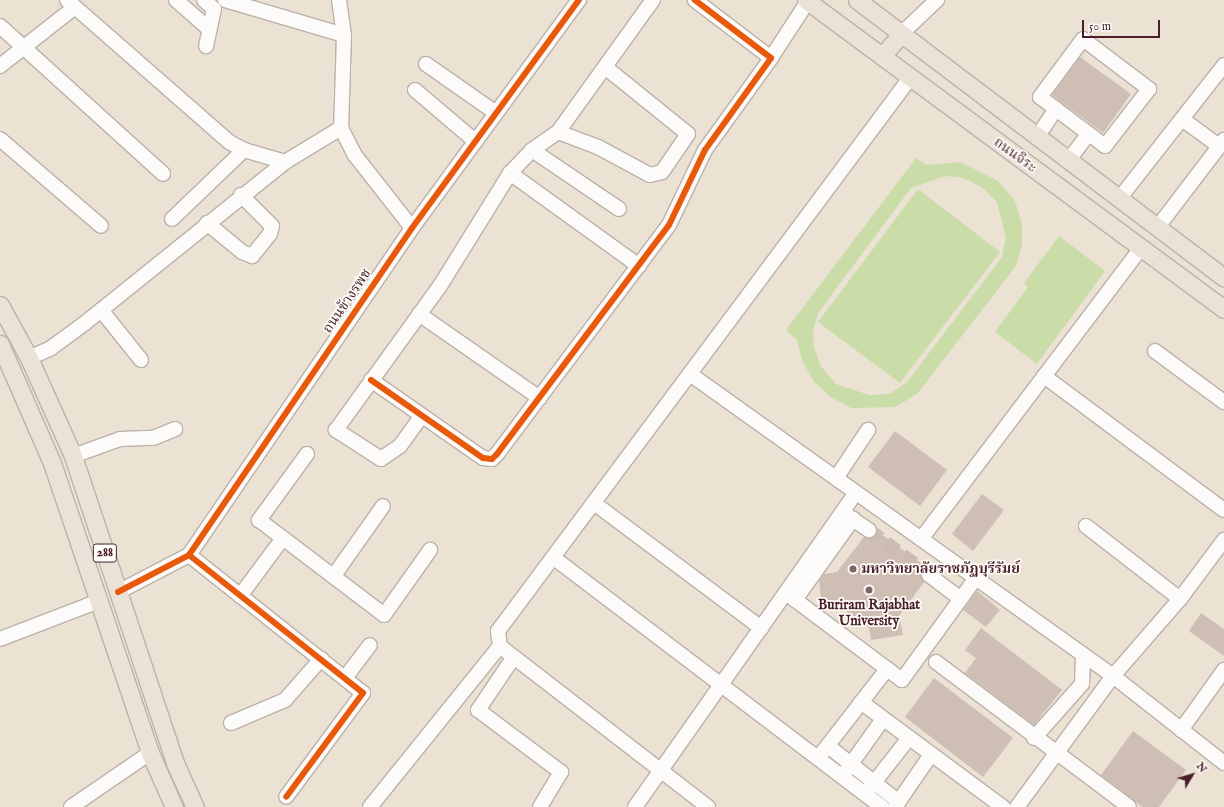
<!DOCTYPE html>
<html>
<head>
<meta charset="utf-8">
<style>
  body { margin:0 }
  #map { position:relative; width:1224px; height:807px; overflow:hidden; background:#ebe2d4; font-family:"IM FELL English","Noto Serif Thai",serif }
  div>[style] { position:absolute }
  .green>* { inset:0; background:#cadca7 }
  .building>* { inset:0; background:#cebeb3 }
  .minor-tunnel>* { height:14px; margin-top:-7px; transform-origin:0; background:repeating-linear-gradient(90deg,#cbbbb2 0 14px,transparent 0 21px) }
  .path>* { height:2px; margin-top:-1px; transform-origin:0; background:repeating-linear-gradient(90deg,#d7d3d0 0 1px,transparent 0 4px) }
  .roads { filter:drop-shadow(1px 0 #bbb1aa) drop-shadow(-1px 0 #bbb1aa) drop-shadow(0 1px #bbb1aa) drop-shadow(0 -1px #bbb1aa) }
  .minor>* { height:14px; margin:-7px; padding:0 7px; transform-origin:7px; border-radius:7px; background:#fcfbf9 }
  .major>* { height:17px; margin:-8.5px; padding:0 8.5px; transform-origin:8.5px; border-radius:8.5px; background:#eae2d6 }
  .path-bridge>* { height:2px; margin-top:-1px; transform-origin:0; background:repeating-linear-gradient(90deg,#d7d3d0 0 1px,transparent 0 4px) }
  .cycleway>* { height:6px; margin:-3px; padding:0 3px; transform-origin:3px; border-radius:3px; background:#e8590c }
  .dots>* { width:11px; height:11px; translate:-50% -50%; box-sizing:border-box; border:2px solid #fdfcf7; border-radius:50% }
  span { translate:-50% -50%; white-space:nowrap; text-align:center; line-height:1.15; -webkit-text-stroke:3.5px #fdfcf7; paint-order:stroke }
  .shield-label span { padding:1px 3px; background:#fdfcf7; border:1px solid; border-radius:3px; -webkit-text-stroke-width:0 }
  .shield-label { font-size:13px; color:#4a1f2b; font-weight:700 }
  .street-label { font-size:14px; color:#4a1f2b }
  .poi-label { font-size:14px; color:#4a1f2b; font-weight:700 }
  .left { translate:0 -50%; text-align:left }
  .north { position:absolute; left:1172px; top:755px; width:40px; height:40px; -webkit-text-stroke:3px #fdfcf7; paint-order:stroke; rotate:52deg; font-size:11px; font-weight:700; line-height:16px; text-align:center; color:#4a1f2b }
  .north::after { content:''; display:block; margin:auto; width:14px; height:18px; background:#4a1f2b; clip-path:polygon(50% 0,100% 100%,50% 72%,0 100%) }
  .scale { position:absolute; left:1082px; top:20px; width:78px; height:18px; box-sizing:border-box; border:2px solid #4a1f2b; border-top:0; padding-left:5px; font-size:12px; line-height:14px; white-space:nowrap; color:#4a1f2b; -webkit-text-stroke:3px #fdfcf7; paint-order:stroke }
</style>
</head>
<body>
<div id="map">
  <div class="green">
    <div style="clip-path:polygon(evenodd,916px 158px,926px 165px,961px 162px,998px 181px,1015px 201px,1022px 224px,1022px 246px,1016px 266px,917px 394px,895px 407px,851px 408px,831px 397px,814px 382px,802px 360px,797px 340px,786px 330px,916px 158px,945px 176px,964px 178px,983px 188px,997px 202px,1006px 238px,1002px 257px,907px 382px,890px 394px,869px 395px,836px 384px,821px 366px,814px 347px,813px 330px,818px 313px,911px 188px,945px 176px)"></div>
    <div style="clip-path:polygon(918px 189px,1000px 252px,900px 383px,818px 322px)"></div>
    <div style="clip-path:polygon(1059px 236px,1105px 271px,1037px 364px,995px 332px,1028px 287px,1024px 283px)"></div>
  </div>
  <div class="building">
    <div style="clip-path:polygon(1080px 57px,1131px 94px,1103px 133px,1052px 95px)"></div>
    <div style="clip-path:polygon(895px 431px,947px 470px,920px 506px,868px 467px)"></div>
    <div style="clip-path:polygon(982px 494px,1004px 510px,973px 551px,952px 534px)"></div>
    <div style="clip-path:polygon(877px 531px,926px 567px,921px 574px,924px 582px,899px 616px,903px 635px,871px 640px,869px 628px,836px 604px,822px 607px,819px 581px,824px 574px,837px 572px,864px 537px,872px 538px)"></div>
    <div style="clip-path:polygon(977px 591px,1000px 610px,986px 627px,963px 610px)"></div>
    <div style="clip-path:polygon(1201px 613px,1224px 629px,1224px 656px,1189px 631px)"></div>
    <div style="clip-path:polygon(981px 628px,1062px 690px,1034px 725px,965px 673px,976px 658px,965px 650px)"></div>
    <div style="clip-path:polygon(934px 678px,1013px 738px,983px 777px,905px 717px)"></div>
    <div style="clip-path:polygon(1133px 731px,1186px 770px,1159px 807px,1142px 807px,1101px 775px)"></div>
  </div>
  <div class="minor-tunnel">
    <div style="left:869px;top:530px;width:75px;rotate:36.9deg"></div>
  </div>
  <div class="path">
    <div style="left:1141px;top:266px;width:9px;rotate:36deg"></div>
  </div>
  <div class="roads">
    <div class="minor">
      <div style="left:67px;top:0;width:215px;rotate:41.2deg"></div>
      <div style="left:229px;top:142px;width:17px;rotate:28deg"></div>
      <div style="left:244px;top:150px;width:43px;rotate:16.3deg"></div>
      <div style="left:285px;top:162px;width:66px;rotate:-31.3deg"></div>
      <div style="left:176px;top:0;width:44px;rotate:41.3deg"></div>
      <div style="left:204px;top:0;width:13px;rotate:42deg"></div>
      <div style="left:214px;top:9px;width:38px;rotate:102deg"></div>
      <div style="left:225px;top:0;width:124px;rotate:16.4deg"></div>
      <div style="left:339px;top:0;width:35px;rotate:82deg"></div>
      <div style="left:344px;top:35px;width:93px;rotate:91.8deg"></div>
      <div style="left:341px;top:128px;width:29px;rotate:63deg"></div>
      <div style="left:354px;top:154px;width:94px;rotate:51.9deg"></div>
      <div style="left:0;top:26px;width:220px;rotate:42.2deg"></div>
      <div style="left:901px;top:34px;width:50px;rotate:-43.4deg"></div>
      <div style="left:1083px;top:39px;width:83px;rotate:37.1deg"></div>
      <div style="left:1149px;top:89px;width:72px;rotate:127.7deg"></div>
      <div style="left:1105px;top:146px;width:81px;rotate:-143deg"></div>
      <div style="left:1040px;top:97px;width:72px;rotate:-53.4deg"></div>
      <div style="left:771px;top:58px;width:68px;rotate:-57deg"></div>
      <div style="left:426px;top:64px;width:85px;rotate:35deg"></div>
      <div style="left:0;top:66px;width:95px;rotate:-38.2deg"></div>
      <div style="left:415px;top:90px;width:79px;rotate:40.4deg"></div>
      <div style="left:1182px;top:119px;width:46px;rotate:36.1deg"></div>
      <div style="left:558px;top:132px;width:43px;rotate:20.6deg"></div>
      <div style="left:598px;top:147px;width:59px;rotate:28.3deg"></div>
      <div style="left:650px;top:175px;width:12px;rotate:-14deg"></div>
      <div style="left:662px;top:172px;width:46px;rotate:-55.6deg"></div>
      <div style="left:688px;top:134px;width:107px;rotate:-141.1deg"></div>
      <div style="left:1037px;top:137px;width:34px;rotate:-56deg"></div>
      <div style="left:0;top:139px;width:133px;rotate:40.7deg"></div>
      <div style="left:532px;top:150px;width:105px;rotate:34.1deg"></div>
      <div style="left:1068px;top:161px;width:34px;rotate:-53deg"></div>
      <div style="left:510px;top:173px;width:159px;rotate:35.8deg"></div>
      <div style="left:1119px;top:199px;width:170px;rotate:-51.9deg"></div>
      <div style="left:172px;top:219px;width:100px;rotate:-43.8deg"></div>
      <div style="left:207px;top:223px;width:45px;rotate:39.6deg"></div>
      <div style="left:242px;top:252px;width:11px;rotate:22deg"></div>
      <div style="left:252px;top:256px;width:28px;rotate:-51deg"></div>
      <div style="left:270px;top:234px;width:8px;rotate:-76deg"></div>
      <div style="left:272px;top:226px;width:44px;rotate:-135deg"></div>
      <div style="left:1157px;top:228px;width:111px;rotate:-52.7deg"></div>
      <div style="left:101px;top:310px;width:64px;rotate:51.3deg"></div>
      <div style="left:419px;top:314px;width:147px;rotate:34.8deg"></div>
      <div style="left:1155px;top:351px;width:86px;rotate:36.5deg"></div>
      <div style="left:29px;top:358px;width:24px;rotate:-24deg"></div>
      <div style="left:51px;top:348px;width:42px;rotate:-36.3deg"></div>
      <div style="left:85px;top:323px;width:257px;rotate:-38.8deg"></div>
      <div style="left:690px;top:374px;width:520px;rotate:35.52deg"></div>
      <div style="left:1113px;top:676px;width:141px;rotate:38.1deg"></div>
      <div style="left:1044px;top:376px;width:224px;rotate:36.7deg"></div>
      <div style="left:371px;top:380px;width:136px;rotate:34.9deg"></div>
      <div style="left:483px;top:458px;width:9px;rotate:6deg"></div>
      <div style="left:492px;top:459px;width:7px;rotate:-45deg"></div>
      <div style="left:497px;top:454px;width:286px;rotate:-53.1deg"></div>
      <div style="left:669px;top:225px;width:83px;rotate:-64.4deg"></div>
      <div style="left:705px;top:150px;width:113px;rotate:-54.3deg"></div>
      <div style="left:771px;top:58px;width:96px;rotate:-142.7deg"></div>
      <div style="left:421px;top:417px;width:36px;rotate:126deg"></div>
      <div style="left:400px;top:446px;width:23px;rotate:146deg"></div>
      <div style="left:381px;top:459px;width:54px;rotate:-147.2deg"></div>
      <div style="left:336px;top:430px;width:178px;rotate:-54.2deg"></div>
      <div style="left:440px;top:286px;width:133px;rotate:-58.2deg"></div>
      <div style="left:510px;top:173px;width:32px;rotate:-46deg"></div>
      <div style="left:532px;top:150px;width:32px;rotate:-35deg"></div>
      <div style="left:558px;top:132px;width:163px;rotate:-54.3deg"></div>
      <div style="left:307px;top:454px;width:82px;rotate:126deg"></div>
      <div style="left:259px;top:520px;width:157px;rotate:37.2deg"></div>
      <div style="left:384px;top:615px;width:80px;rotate:-54.7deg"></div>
      <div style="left:73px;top:456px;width:50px;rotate:-19.9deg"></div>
      <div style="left:120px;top:439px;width:33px;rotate:-2deg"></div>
      <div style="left:153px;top:438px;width:24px;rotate:-22deg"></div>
      <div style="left:836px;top:478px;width:58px;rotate:-56.3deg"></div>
      <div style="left:594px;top:503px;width:209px;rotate:36.8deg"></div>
      <div style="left:845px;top:514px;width:29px;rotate:34deg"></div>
      <div style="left:1086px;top:526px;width:119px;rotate:37.8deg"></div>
      <div style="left:921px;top:539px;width:365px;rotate:-52.9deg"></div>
      <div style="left:189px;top:555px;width:222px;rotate:38.4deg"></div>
      <div style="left:363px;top:693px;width:129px;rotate:126.5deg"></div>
      <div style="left:554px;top:558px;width:412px;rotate:37.2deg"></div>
      <div style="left:335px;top:574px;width:83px;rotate:-54.8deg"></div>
      <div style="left:929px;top:575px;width:38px;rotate:37deg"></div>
      <div style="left:118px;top:592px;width:80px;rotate:-27.5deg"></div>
      <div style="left:189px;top:555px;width:396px;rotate:-55.7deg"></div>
      <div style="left:412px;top:228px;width:283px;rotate:-53.8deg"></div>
      <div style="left:786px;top:593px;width:145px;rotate:36.9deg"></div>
      <div style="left:902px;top:680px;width:125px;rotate:-54.1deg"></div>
      <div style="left:240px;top:596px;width:72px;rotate:-53.4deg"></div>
      <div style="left:795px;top:600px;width:100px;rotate:-54.4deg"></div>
      <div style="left:0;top:639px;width:106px;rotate:-21deg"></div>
      <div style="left:513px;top:658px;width:63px;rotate:123.9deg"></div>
      <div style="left:478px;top:710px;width:104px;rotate:36.8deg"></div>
      <div style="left:561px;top:772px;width:41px;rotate:121deg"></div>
      <div style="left:936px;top:662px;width:241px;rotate:36.9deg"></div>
      <div style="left:345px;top:678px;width:41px;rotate:-52.9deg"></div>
      <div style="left:861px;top:702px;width:177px;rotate:36.5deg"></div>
      <div style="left:231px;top:723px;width:59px;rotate:-23.1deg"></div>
      <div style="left:285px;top:700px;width:55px;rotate:-48.7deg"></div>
      <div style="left:1181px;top:730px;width:74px;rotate:-54.4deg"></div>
      <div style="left:1034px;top:738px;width:72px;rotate:-48.4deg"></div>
      <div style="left:1082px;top:684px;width:27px;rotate:-88deg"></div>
      <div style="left:828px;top:746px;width:90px;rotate:38.3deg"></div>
      <div style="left:818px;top:758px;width:113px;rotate:-52.2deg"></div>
      <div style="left:846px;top:771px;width:64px;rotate:-54.6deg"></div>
      <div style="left:869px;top:789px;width:65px;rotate:-51.9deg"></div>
      <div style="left:71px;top:807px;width:96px;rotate:-34.4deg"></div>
      <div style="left:370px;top:807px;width:207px;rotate:-51.1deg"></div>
      <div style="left:635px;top:807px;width:384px;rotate:-54.9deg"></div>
      <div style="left:708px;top:807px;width:263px;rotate:-142.3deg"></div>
      <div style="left:500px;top:646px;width:15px;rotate:-98deg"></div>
      <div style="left:498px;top:631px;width:690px;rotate:-53.31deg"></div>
      <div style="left:895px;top:807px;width:62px;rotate:-55.5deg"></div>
      <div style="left:1017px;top:807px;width:162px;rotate:-53.8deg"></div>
      <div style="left:1113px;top:676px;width:102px;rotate:-49deg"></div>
      <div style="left:1180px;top:599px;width:74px;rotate:-53.3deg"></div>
    </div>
    <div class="major">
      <div style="left:806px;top:0;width:520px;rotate:36.47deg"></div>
      <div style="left:857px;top:0;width:460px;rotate:37.1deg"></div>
      <div style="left:882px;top:56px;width:29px;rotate:-49deg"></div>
      <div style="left:0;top:305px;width:60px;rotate:61.3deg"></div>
      <div style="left:29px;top:358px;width:107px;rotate:65.8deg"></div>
      <div style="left:73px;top:456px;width:324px;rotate:71.6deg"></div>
      <div style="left:175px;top:763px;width:48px;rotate:65.6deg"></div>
      <div style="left:0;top:344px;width:130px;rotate:66.4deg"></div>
      <div style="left:52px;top:463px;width:306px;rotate:71.3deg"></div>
      <div style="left:150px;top:753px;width:59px;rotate:66deg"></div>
    </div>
  </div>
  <div class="path-bridge">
    <div style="left:1148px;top:271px;width:47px;rotate:-53.6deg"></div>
  </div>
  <div class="cycleway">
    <div style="left:371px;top:380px;width:136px;rotate:34.9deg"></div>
    <div style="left:483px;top:458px;width:9px;rotate:6deg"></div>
    <div style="left:492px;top:459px;width:7px;rotate:-45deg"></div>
    <div style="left:497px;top:454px;width:286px;rotate:-53.1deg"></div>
    <div style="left:669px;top:225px;width:83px;rotate:-64.4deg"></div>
    <div style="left:705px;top:150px;width:113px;rotate:-54.3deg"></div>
    <div style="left:771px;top:58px;width:96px;rotate:-142.7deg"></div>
    <div style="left:189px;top:555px;width:222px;rotate:38.4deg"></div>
    <div style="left:363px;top:693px;width:129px;rotate:126.5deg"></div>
    <div style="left:118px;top:592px;width:80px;rotate:-27.5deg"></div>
    <div style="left:189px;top:555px;width:396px;rotate:-55.7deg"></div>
    <div style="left:412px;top:228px;width:283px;rotate:-53.8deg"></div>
  </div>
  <div class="dots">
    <div style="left:853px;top:569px;background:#826366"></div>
    <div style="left:869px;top:590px;background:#826366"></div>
  </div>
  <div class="shield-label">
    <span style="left:105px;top:553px">288</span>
  </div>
  <div class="street-label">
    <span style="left:1015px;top:155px;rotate:36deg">ถนนจิระ</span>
    <span style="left:347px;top:301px;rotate:-56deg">ถนนข้างรพช</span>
  </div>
  <div class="poi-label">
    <span class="left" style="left:861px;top:569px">มหาวิทยาลัยราชภัฏบุรีรัมย์</span>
    <span style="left:869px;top:613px">Buriram Rajabhat<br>University</span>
  </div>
  <div class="north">N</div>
  <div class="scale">50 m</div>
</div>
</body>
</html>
